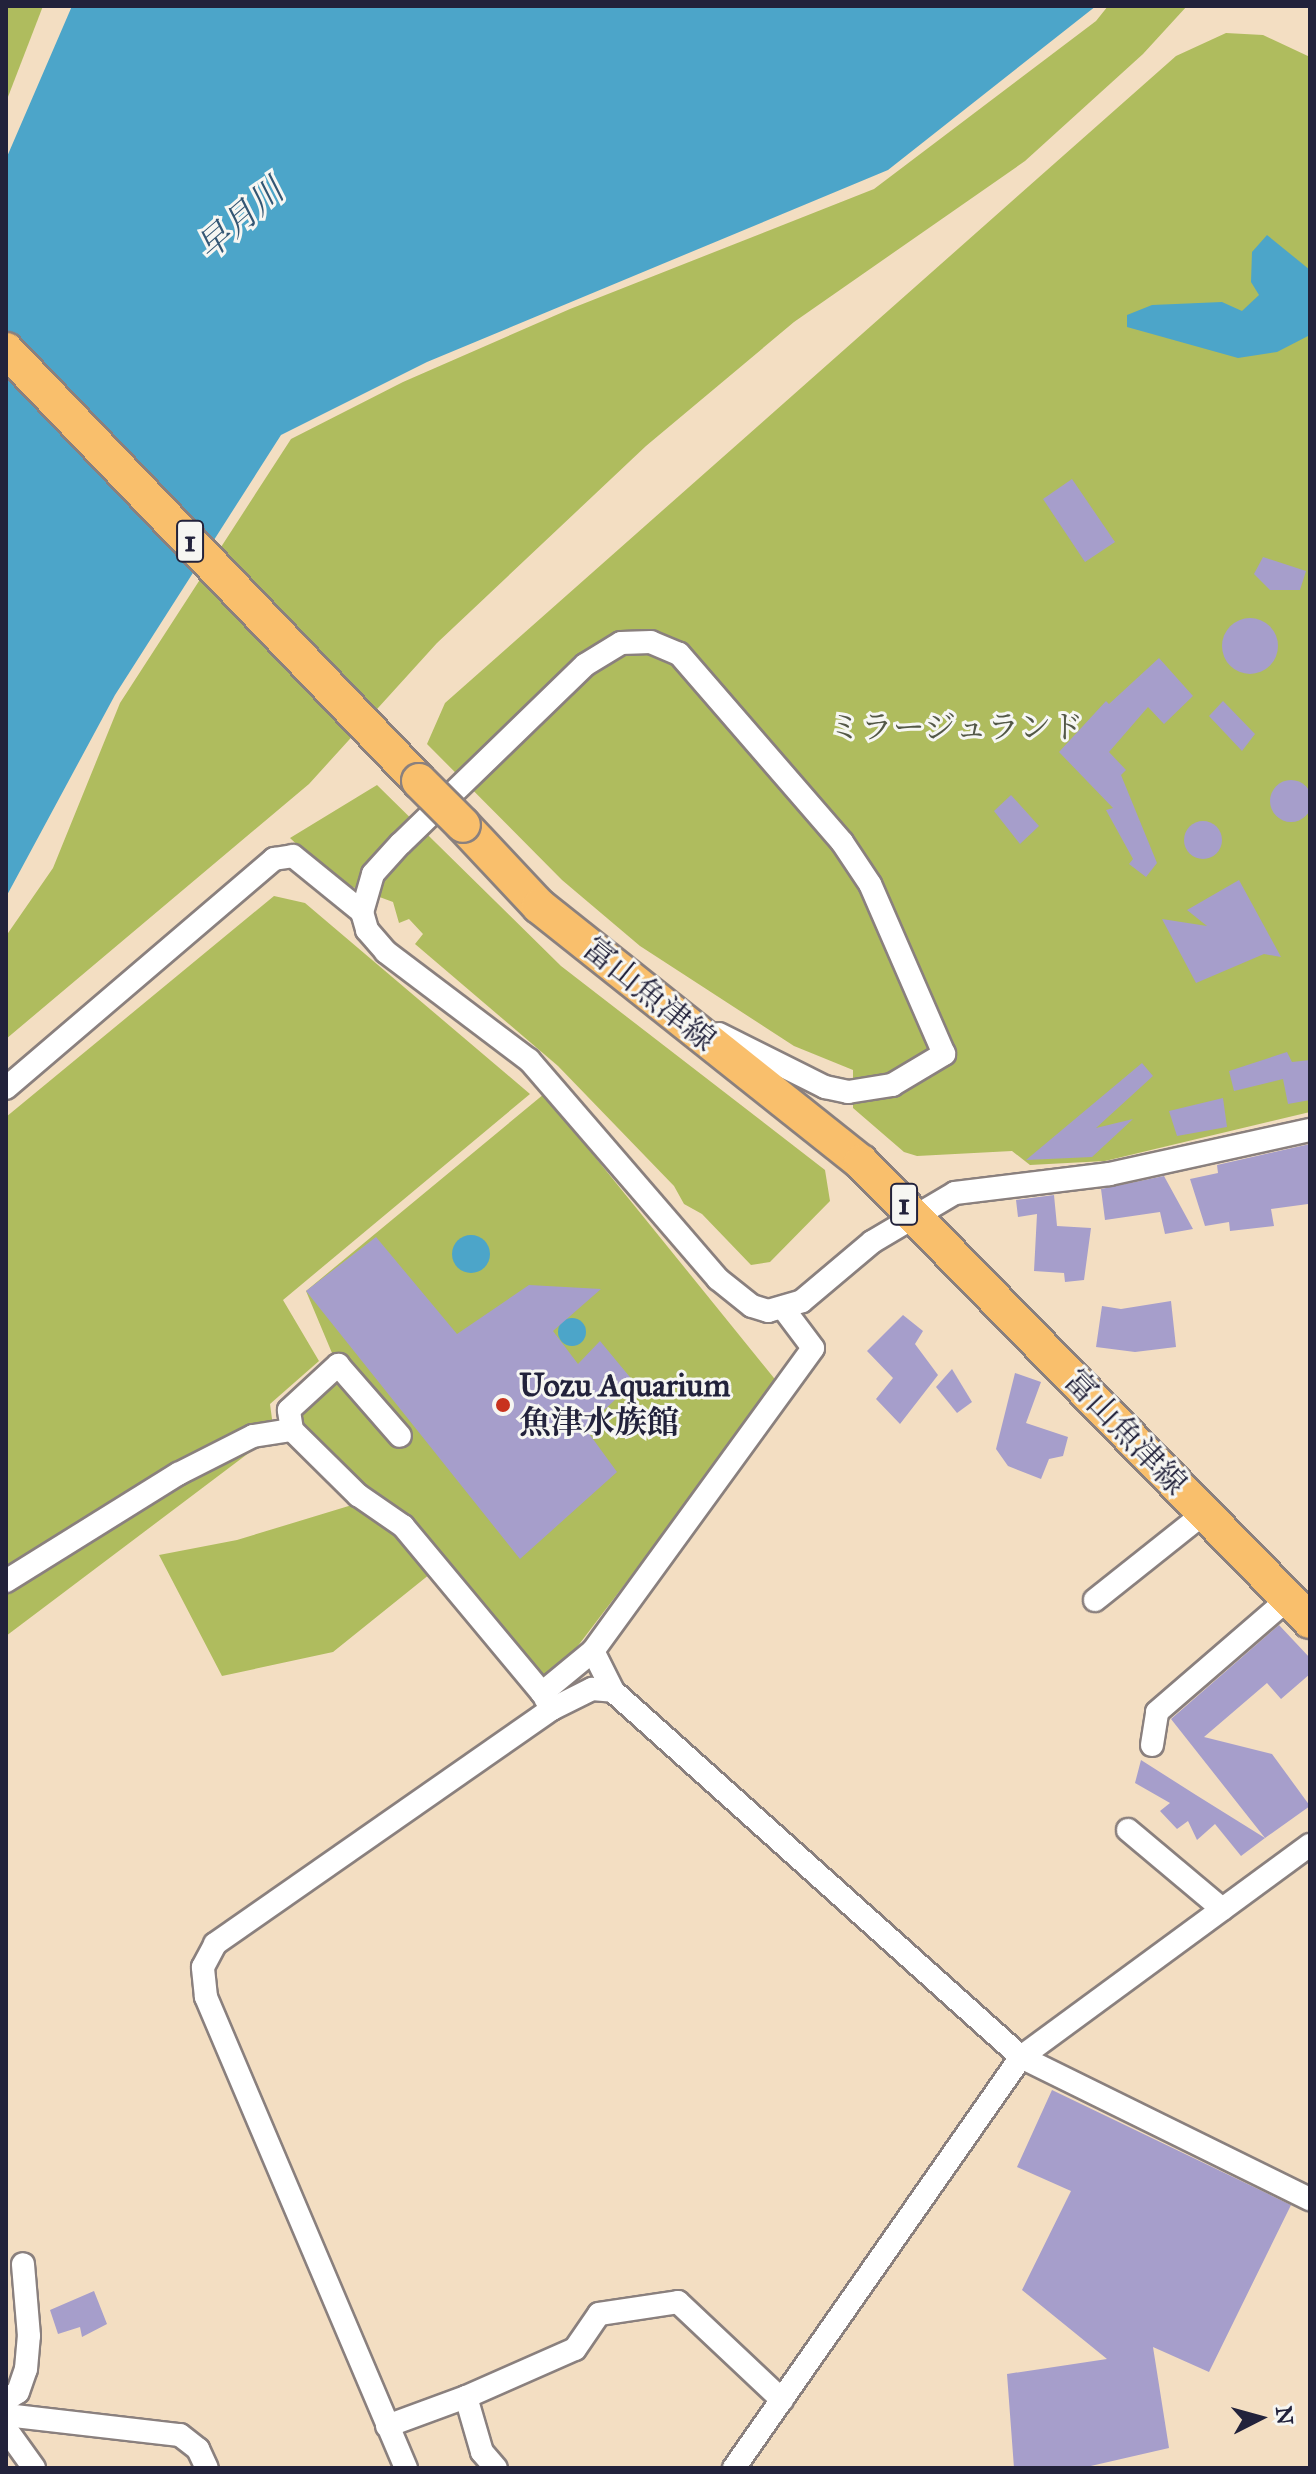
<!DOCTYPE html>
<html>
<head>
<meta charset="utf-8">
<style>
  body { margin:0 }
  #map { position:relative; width:1316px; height:2474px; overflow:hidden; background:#f3dec2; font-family:"IM FELL Great Primer","Noto Serif JP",serif }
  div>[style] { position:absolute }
  .green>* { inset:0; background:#afbc5e }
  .water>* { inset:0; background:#4ca5c9 }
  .round { border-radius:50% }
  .building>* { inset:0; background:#a69ecb }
  .roads { filter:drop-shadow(2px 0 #8a807e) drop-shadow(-2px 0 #8a807e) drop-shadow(0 2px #8a807e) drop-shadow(0 -2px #8a807e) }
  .minor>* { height:22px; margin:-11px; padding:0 11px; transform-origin:11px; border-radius:11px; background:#fff }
  .primary>* { height:34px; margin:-17px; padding:0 17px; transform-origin:17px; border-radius:17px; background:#f9bf6c }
  .bridges { filter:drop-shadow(2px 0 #8a807e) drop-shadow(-2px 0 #8a807e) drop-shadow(0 2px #8a807e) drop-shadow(0 -2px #8a807e) }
  .primary-bridge>* { height:34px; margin:-17px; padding:0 17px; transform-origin:17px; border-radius:17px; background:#f9bf6c }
  .dots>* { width:22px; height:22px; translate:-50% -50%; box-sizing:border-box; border:4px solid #f6f6f2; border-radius:50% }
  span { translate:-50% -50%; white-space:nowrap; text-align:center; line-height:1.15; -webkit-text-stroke:6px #f6f6f2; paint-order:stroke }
  .shield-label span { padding:2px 6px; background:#f6f6f2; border:2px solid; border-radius:6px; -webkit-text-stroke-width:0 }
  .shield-label { font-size:30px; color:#22223b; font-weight:700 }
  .park-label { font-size:32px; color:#535847 }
  .street-label { font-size:32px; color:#22223b }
  .poi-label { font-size:32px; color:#22223b; font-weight:700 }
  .left { translate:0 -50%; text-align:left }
  .water-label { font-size:34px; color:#335674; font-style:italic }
  .frame { position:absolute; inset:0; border:8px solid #22223b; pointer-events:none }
  .north { position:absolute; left:1220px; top:2378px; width:80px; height:80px; -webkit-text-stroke:6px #f6f6f2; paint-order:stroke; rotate:84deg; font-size:22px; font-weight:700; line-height:32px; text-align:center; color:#22223b }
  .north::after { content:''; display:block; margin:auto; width:28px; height:36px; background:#22223b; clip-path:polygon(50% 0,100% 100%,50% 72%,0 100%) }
</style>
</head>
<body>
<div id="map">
  <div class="green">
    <div style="clip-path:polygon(6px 6px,43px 6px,6px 102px)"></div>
    <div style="clip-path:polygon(1108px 6px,1187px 6px,1143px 54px,1025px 161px,794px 322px,646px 446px,437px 643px,309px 784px,6px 1039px,6px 936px,53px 868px,120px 703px,291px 439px,403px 382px,570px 309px,874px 189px,1096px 21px)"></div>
    <div style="clip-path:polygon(1226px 33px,1263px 35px,1310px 57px,1310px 1112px,1105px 1161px,1030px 1165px,1012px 1151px,917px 1156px,904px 1152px,853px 1108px,853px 1070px,794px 1046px,640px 946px,562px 880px,427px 744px,445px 703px,1176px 56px)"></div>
    <div style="clip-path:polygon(377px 785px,561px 966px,825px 1170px,830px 1201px,770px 1262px,751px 1265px,702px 1214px,684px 1204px,674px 1186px,558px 1066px,415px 944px,423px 934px,409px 919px,399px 923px,393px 902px,336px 881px,290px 838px)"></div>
    <div style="clip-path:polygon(274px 896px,305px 903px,530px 1094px,283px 1300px,319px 1361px,270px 1404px,274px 1434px,6px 1636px,6px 1117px)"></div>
    <div style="clip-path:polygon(544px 1094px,778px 1383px,542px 1693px,445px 1568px,292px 1430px,337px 1365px,306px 1291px)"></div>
    <div style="clip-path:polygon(352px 1505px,396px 1531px,435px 1570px,333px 1652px,222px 1676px,159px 1555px,237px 1540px)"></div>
  </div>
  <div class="water">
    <div style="clip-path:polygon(72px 6px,1096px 6px,888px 170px,427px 362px,281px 435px,115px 695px,6px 897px,6px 159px)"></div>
    <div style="clip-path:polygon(1267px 235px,1310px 270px,1310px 335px,1277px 352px,1238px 358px,1127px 327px,1127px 315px,1152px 305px,1222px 302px,1242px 311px,1259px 295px,1251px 282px,1252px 252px)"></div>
    <div class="round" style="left:452px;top:1235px;width:38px;height:38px"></div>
    <div class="round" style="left:558px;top:1318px;width:28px;height:28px"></div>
  </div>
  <div class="building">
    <div style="clip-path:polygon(1072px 479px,1115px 542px,1085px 562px,1043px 499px)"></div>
    <div style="clip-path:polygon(1263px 557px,1306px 571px,1300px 590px,1270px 590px,1254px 574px)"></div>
    <div class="round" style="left:1222px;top:618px;width:56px;height:56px"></div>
    <div style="clip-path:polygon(1159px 658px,1193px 696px,1164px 724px,1148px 707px,1109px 752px,1126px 770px,1121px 775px,1157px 863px,1146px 877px,1129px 864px,1133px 859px,1106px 810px,1113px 808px,1059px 752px,1106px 701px,1109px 704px)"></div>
    <div style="clip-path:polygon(1223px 701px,1255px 734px,1242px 751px,1209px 716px)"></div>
    <div class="round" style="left:1270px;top:780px;width:42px;height:42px"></div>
    <div style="clip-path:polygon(1011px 795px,1039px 826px,1020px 844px,994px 811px)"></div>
    <div class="round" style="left:1184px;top:821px;width:38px;height:38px"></div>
    <div style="clip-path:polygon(1239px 880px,1281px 957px,1264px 954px,1196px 983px,1162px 919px,1207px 926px,1187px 910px)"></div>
    <div style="clip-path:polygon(1287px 1052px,1292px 1062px,1310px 1060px,1310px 1100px,1288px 1104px,1283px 1079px,1234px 1091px,1229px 1071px)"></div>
    <div style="clip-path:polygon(1142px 1063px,1153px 1076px,1096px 1128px,1133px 1119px,1092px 1157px,1026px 1160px)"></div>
    <div style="clip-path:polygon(1223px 1098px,1227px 1127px,1177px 1136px,1169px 1111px)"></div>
    <div style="clip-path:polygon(1310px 1144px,1308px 1204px,1271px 1209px,1274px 1226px,1230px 1231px,1229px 1222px,1205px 1226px,1190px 1179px,1218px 1173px,1217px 1165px)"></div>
    <div style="clip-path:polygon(1164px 1176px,1193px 1229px,1165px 1234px,1160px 1212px,1105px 1220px,1101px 1189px)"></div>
    <div style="clip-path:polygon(1054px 1195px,1057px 1226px,1091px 1228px,1084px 1280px,1065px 1282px,1064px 1273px,1034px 1271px,1037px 1214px,1018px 1217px,1016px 1200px)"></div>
    <div style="clip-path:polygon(376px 1237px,457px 1334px,529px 1285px,601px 1289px,553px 1331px,578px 1364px,600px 1341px,634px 1382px,585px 1428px,617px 1472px,520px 1559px,306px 1291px)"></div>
    <div style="clip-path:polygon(1171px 1301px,1176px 1347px,1135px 1352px,1096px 1347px,1102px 1306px,1121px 1309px)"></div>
    <div style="clip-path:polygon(903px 1315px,923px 1331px,915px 1344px,938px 1375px,900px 1424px,876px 1399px,893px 1378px,867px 1351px)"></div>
    <div style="clip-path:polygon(952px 1369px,972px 1402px,957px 1413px,936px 1387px)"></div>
    <div style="clip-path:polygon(1015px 1373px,1041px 1382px,1026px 1423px,1068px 1437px,1063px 1456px,1049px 1459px,1041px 1479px,1008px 1466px,996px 1449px)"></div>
    <div style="clip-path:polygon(1279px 1625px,1310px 1658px,1310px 1674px,1281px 1699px,1267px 1683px,1204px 1737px,1272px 1754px,1310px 1806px,1265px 1838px,1171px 1719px)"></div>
    <div style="clip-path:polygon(1141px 1760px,1196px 1795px,1265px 1838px,1241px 1856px,1215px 1824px,1197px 1840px,1188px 1821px,1177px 1829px,1160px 1811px,1170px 1803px,1135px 1783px)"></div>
    <div style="clip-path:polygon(1052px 2090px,1291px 2205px,1209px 2372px,1153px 2347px,1169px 2448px,1082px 2468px,1014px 2468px,1007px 2374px,1107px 2359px,1022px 2290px,1071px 2191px,1017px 2167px)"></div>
    <div style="clip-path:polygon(94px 2291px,107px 2324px,82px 2337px,80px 2327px,58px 2334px,50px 2310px)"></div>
  </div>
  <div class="roads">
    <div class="minor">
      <div style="left:719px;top:1034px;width:119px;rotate:26.6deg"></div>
      <div style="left:825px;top:1087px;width:24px;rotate:12deg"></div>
      <div style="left:848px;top:1092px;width:45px;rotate:-9deg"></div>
      <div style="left:892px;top:1085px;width:61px;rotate:-30.8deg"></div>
      <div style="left:944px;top:1054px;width:185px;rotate:-113.5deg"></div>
      <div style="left:870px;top:884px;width:50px;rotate:-123.7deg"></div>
      <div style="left:842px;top:842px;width:249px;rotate:-130.9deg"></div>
      <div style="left:679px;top:654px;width:30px;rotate:-157deg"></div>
      <div style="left:651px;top:642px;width:30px;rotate:178deg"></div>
      <div style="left:621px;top:643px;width:42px;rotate:148.6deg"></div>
      <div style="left:585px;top:665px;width:257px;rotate:135.9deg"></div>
      <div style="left:400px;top:844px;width:40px;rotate:132deg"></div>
      <div style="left:373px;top:874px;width:40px;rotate:106deg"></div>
      <div style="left:362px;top:912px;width:19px;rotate:74deg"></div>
      <div style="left:367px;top:930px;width:29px;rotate:49deg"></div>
      <div style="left:386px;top:952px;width:179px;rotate:37.1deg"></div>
      <div style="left:529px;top:1060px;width:289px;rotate:49.2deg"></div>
      <div style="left:718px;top:1279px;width:43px;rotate:38.5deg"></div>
      <div style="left:752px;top:1306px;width:17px;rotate:17deg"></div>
      <div style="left:768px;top:1311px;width:35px;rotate:-16deg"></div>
      <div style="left:802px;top:1301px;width:92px;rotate:-40.1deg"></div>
      <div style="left:872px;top:1242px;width:96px;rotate:-30.6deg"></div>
      <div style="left:955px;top:1193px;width:156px;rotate:-7deg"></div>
      <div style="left:1110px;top:1174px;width:205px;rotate:-12.4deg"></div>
      <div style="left:6px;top:1088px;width:353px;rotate:-40.5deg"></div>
      <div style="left:274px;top:859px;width:19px;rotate:-9deg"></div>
      <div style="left:293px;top:856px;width:89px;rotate:39.1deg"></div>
      <div style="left:292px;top:1430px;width:20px;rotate:-99deg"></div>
      <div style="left:289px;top:1410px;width:67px;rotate:-42.6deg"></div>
      <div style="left:338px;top:1365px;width:94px;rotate:48.9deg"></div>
      <div style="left:6px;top:1581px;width:203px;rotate:-31.9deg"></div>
      <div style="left:178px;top:1474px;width:84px;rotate:-26.9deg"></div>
      <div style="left:253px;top:1436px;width:39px;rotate:-9deg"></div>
      <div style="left:292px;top:1430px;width:93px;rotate:44.6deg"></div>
      <div style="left:358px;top:1495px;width:55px;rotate:34.6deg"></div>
      <div style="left:403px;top:1526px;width:217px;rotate:50.2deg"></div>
      <div style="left:542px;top:1693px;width:66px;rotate:-39.5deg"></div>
      <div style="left:593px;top:1651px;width:374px;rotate:-54deg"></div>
      <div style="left:813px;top:1348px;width:50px;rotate:-126.9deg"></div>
      <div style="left:1095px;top:1600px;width:138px;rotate:-38.5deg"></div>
      <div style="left:593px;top:1651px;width:45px;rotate:63.4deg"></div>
      <div style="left:545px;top:1698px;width:13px;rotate:58deg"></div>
      <div style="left:552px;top:1709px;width:45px;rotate:-26.6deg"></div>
      <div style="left:592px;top:1689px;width:21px;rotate:5deg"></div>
      <div style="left:613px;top:1691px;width:548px;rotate:41.89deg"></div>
      <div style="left:1021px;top:2057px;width:322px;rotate:26.2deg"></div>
      <div style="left:1152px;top:1745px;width:33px;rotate:-81deg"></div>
      <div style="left:1157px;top:1712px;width:173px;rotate:-40.8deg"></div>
      <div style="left:1128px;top:1830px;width:123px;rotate:40deg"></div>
      <div style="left:466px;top:2397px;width:119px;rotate:-23.8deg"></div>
      <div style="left:575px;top:2349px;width:42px;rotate:-55.6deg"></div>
      <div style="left:599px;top:2314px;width:80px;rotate:-8.6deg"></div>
      <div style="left:678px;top:2302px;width:143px;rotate:43.3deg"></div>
      <div style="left:6px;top:2400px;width:14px;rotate:-34deg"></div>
      <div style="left:18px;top:2392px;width:24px;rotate:-71deg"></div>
      <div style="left:26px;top:2369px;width:33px;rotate:-85deg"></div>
      <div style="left:29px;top:2336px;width:72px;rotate:-94.8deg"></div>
      <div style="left:6px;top:2415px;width:175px;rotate:6.6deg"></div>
      <div style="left:180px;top:2435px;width:23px;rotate:38deg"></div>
      <div style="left:198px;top:2449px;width:21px;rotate:65deg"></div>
      <div style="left:387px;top:2426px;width:84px;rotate:-20.2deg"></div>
      <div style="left:466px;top:2397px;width:57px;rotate:73.8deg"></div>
      <div style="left:482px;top:2452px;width:21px;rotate:49deg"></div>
      <div style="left:6px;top:2429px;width:48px;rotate:54.3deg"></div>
      <div style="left:406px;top:2468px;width:512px;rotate:-113.01deg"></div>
      <div style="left:206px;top:1997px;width:30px;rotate:-96deg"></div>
      <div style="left:203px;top:1967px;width:26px;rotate:-62deg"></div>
      <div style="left:215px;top:1944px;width:411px;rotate:-34.9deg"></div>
      <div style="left:734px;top:2468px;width:501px;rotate:-55.07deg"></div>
      <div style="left:1021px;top:2057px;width:358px;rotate:-36.3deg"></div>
    </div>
    <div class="primary">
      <div style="left:6px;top:350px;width:597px;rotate:46.22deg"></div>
      <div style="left:463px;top:825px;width:111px;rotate:46.8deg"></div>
      <div style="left:539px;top:906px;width:411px;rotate:38.5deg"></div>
      <div style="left:861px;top:1162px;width:642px;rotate:45.63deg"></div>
    </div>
  </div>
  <div class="bridges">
    <div class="primary-bridge">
      <div style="left:419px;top:781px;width:62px;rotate:45deg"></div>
    </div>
  </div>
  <div class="dots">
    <div style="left:503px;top:1405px;background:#c8321e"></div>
  </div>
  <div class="shield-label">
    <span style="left:190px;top:541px">1</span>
    <span style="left:904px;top:1204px">1</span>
  </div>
  <div class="park-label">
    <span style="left:956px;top:728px">ミラージュランド</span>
  </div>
  <div class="street-label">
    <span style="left:649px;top:995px;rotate:39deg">富山魚津線</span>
    <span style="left:1125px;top:1433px;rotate:46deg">富山魚津線</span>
  </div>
  <div class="poi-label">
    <span class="left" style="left:519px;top:1405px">Uozu Aquarium<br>魚津水族館</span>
  </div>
  <div class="water-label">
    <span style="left:240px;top:219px;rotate:-41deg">早月川</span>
  </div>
  <div class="frame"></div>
  <div class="north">N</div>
</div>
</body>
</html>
